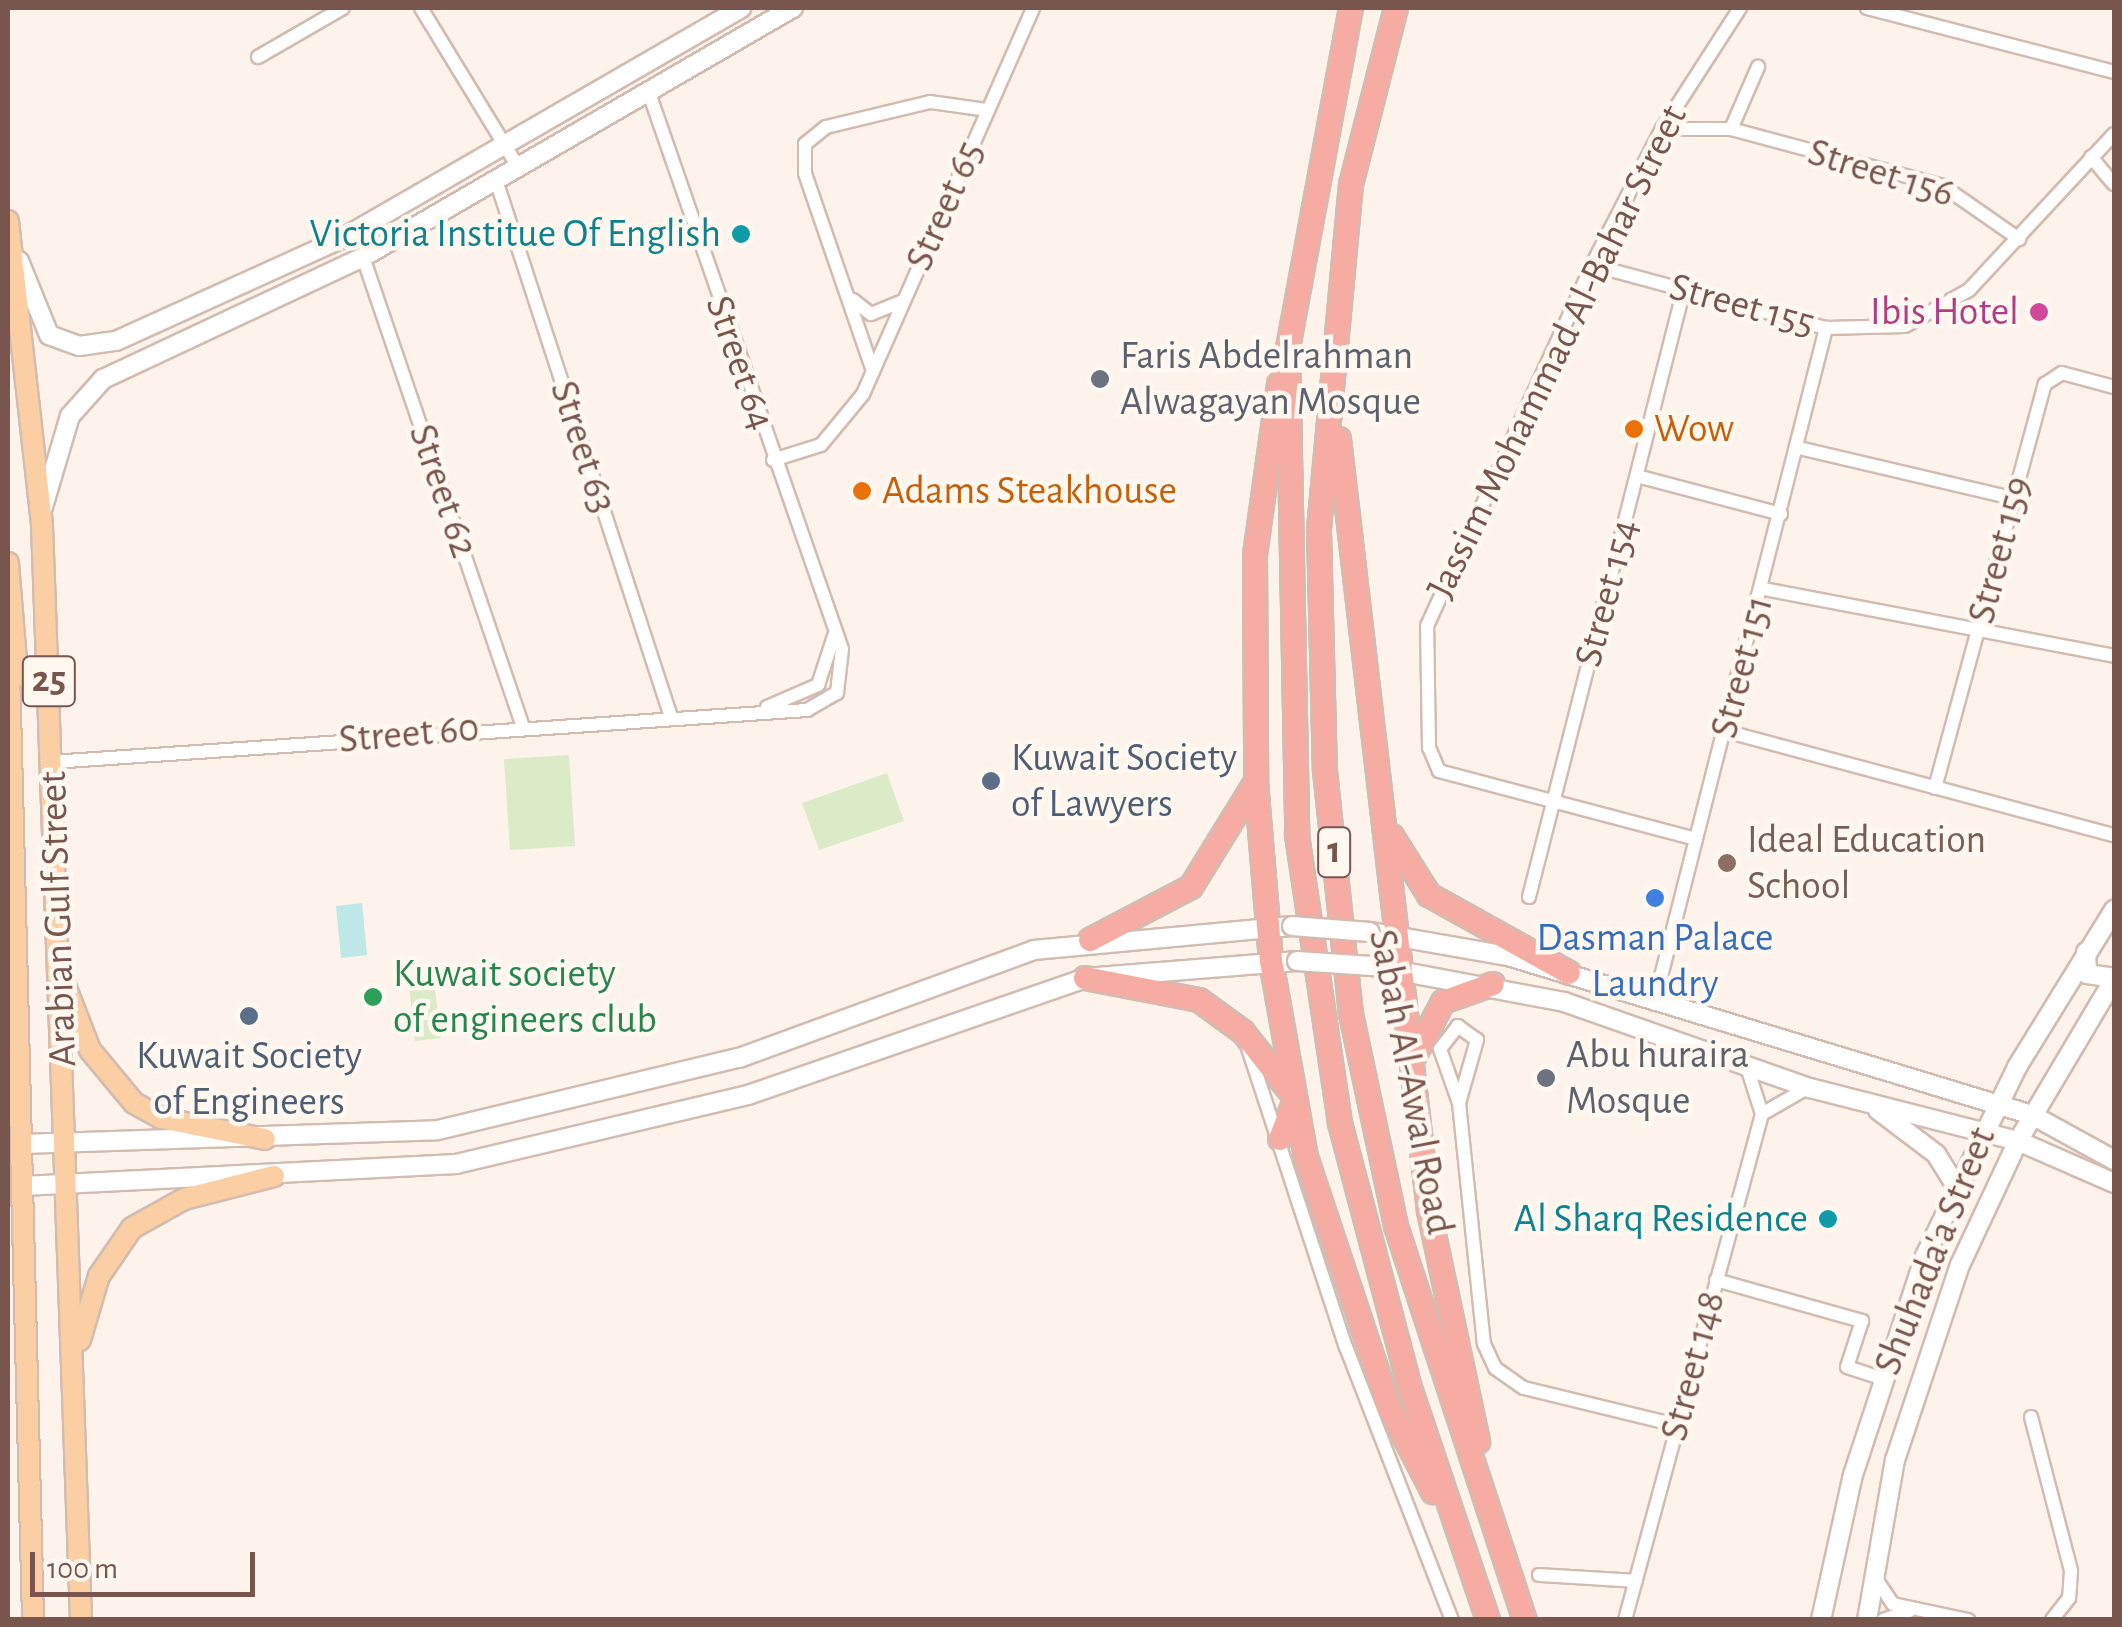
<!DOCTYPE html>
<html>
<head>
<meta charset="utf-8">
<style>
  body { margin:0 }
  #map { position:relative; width:2122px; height:1627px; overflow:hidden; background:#fdf3eb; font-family:"Alegreya Sans",sans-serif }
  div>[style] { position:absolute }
  .green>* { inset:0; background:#dbebc8 }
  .water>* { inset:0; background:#bee7e7 }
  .roads { filter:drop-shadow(2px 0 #d2bcb2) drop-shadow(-2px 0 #d2bcb2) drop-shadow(0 2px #d2bcb2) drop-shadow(0 -2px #d2bcb2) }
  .street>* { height:12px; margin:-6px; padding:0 6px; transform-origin:6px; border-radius:6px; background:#fff }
  .secondary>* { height:18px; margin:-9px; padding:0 9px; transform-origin:9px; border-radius:9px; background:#fff }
  .primary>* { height:20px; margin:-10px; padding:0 10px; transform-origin:10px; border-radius:10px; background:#fbcea4 }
  .highway>* { height:22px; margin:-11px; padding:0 11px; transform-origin:11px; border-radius:11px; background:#f6aca2 }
  .bridges { filter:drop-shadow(2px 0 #d5bbaf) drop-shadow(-2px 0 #d5bbaf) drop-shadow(0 2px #d5bbaf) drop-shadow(0 -2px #d5bbaf) }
  .secondary-bridge>* { height:18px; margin:-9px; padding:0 9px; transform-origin:9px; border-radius:9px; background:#fff }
  .dots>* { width:28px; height:28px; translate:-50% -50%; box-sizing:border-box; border:5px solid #fff8f1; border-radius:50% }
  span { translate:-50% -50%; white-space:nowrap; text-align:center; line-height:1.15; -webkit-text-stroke:9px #fff8f1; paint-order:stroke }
  .shield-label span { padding:2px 8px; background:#fff8f1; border:2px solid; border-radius:8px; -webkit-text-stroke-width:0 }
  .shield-label { font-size:38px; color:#79564d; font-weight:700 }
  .street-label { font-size:40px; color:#79564d }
  .culture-label { font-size:40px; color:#0d838f }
  .right { translate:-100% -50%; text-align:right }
  .hotel-label { font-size:40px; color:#b23c85 }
  .worship-label { font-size:40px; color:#5b616d }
  .left { translate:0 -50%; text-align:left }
  .food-label { font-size:40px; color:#c56008 }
  .service-label { font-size:40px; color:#4e5e75 }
  .education-label { font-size:40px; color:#785e54 }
  .shop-label { font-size:40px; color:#366cbe }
  .leisure-label { font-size:40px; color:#27864d }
  .frame { position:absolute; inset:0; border:10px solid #79564d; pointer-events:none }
  .scale { position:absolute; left:30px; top:1552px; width:225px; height:45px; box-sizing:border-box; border:5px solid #79564d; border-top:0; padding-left:12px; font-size:30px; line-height:35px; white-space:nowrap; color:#79564d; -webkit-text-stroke:8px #fff8f1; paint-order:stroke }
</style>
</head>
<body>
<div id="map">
  <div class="green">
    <div style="clip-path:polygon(569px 755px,575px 846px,510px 850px,504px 759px)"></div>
    <div style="clip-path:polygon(887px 773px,904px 821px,819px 850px,802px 803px)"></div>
    <div style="clip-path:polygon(434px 983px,441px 1038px,415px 1041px,409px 986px)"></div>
  </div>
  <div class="water">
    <div style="clip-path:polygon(362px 903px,367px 955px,341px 958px,336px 906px)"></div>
  </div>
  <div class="roads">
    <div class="street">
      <div style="left:421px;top:8px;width:186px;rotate:58.6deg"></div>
      <div style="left:1867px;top:8px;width:255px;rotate:14.5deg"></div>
      <div style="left:258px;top:57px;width:98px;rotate:-30deg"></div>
      <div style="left:1662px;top:129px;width:69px"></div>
      <div style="left:1731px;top:129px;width:220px;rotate:15deg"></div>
      <div style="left:1943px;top:186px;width:93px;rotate:34.9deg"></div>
      <div style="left:1731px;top:129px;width:68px;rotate:-66.5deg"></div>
      <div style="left:2091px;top:157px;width:35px;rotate:50deg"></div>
      <div style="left:496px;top:180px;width:562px;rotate:71.95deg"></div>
      <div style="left:363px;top:257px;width:494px;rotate:71.2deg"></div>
      <div style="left:1592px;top:265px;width:242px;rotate:15.1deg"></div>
      <div style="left:1826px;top:328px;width:79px;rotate:-1.5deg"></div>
      <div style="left:1905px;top:326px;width:73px;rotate:-29.4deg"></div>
      <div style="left:1969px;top:290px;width:213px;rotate:-47.1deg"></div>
      <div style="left:853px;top:300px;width:23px;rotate:38deg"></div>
      <div style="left:871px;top:314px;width:35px;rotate:-22deg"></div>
      <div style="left:873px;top:371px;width:209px;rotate:-109deg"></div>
      <div style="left:805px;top:173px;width:29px;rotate:-90deg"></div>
      <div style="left:805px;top:144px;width:27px;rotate:-39deg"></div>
      <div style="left:826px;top:127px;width:107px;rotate:-13.5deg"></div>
      <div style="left:930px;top:102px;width:58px;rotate:8deg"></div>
      <div style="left:1799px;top:448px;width:220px;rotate:13.2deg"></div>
      <div style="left:773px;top:460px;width:50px;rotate:-17.4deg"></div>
      <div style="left:821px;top:445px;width:66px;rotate:-50.5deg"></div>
      <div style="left:863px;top:394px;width:422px;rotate:-66.2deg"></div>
      <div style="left:1637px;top:476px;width:149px;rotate:14.8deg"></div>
      <div style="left:1764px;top:589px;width:356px;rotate:10.8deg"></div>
      <div style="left:767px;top:707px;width:56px;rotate:-23.3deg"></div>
      <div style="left:818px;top:685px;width:52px;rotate:-71.9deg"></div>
      <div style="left:1725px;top:731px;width:403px;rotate:15deg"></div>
      <div style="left:52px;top:762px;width:757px;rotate:-3.94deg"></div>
      <div style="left:807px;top:710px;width:34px;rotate:-30deg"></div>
      <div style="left:837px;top:693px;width:44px;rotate:-83.5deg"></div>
      <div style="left:842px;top:649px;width:592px;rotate:-109.14deg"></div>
      <div style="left:1935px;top:788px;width:419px;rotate:-74.8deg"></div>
      <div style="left:2045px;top:384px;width:20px;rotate:-33deg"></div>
      <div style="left:2062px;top:373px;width:54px;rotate:15.1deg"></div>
      <div style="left:1696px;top:839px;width:266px;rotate:-165.2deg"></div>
      <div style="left:1439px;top:771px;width:25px;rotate:-113deg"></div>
      <div style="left:1429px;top:748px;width:122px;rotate:-90.9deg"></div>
      <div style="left:1427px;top:626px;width:397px;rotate:-65.4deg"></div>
      <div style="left:1592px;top:265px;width:153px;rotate:-62.8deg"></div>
      <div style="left:1662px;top:129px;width:144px;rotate:-57.2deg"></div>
      <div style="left:1529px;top:897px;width:627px;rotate:-75.7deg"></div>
      <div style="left:1654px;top:1004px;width:698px;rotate:-75.72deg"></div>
      <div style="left:1248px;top:1048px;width:315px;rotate:71.9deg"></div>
      <div style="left:1346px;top:1347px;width:293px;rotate:68.8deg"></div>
      <div style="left:1459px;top:1103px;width:66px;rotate:-74.1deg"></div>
      <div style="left:1477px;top:1040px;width:24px;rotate:-144deg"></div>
      <div style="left:1458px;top:1026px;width:29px;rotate:128deg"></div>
      <div style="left:1440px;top:1049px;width:57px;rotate:70.6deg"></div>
      <div style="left:1459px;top:1103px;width:242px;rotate:84.1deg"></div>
      <div style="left:1484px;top:1344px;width:26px;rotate:65deg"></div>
      <div style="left:1495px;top:1368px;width:35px;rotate:35deg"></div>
      <div style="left:1524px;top:1388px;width:156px;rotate:13.7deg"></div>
      <div style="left:1762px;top:1114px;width:52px;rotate:-30deg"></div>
      <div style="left:1716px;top:1280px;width:152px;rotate:15.7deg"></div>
      <div style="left:1862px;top:1321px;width:48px;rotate:108.1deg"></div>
      <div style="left:1847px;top:1367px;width:36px;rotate:18deg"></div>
      <div style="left:2031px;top:1417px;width:159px;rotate:75.4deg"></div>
      <div style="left:2071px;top:1571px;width:27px;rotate:94deg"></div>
      <div style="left:2069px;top:1598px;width:28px;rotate:128deg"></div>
      <div style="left:1539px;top:1575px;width:97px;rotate:3.5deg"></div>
      <div style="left:1876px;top:1579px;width:30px;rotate:56deg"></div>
      <div style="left:1893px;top:1604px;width:77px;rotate:12deg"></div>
      <div style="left:1625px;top:1620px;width:524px;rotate:-74.85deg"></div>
      <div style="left:1762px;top:1114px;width:49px;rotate:-107.7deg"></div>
      <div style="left:1883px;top:1620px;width:28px;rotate:-19deg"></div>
    </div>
    <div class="secondary">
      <div style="left:19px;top:261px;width:80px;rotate:67.9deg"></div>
      <div style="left:49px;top:335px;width:32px;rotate:20deg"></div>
      <div style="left:79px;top:346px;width:37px;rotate:-8deg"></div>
      <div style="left:116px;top:341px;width:249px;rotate:-24.4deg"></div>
      <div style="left:343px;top:238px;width:460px;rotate:-30deg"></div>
      <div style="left:43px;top:507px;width:95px;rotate:-73.5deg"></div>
      <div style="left:70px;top:416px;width:50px;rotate:-48.3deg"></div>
      <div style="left:103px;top:379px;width:287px;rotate:-25.1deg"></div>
      <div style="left:363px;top:257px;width:497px;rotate:-30.1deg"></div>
      <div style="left:1370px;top:932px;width:140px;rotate:9.9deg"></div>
      <div style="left:1508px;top:956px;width:548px;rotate:16.88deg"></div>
      <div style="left:2032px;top:1115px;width:94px;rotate:28.8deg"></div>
      <div style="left:2086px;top:952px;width:22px;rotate:87deg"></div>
      <div style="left:2087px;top:974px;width:27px;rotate:8deg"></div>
      <div style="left:1372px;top:966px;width:195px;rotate:10.6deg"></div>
      <div style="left:1564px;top:1002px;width:261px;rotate:19.3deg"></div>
      <div style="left:1810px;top:1088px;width:215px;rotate:14.3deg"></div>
      <div style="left:2018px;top:1141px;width:105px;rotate:23.6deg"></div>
      <div style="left:1878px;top:1110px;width:73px;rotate:37.2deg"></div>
      <div style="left:1936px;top:1154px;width:38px;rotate:58deg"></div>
      <div style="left:22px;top:1144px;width:416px;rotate:-1.9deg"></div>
      <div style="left:438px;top:1130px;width:309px;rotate:-13.5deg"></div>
      <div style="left:739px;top:1058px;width:314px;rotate:-20.1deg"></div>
      <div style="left:1034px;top:950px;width:259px;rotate:-5.3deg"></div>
      <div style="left:23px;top:1186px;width:434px;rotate:-2.9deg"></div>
      <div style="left:456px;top:1164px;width:300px;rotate:-13.3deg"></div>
      <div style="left:748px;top:1095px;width:357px;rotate:-19.1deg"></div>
      <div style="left:1085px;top:978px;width:213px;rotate:-4.6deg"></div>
      <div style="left:1821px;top:1620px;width:148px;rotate:-77.6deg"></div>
      <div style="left:1853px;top:1475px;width:231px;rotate:-71.8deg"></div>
      <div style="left:1925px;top:1256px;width:210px;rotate:-64deg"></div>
      <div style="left:2017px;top:1067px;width:185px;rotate:-58.3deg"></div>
      <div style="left:1867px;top:1620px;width:162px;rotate:-80.1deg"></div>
      <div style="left:1895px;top:1460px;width:206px;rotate:-71.6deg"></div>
      <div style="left:1960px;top:1265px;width:137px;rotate:-64.9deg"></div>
      <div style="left:2018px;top:1141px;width:188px;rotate:-59.3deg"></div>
    </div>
    <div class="primary">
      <div style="left:8px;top:221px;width:306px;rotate:83.6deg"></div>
      <div style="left:42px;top:525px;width:1096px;rotate:87.96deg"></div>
      <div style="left:8px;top:563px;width:110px;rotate:85.3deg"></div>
      <div style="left:17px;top:673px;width:19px;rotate:25deg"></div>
      <div style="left:34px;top:681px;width:23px;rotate:-49deg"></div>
      <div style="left:8px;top:631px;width:989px;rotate:88.55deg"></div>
      <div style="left:66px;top:988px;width:66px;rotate:68.8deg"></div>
      <div style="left:90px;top:1050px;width:69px;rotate:50.3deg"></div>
      <div style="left:134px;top:1103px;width:31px;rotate:29deg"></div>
      <div style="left:161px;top:1118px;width:106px;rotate:11.4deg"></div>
      <div style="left:80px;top:1340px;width:67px;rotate:-73.5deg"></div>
      <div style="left:99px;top:1276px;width:58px;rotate:-55.5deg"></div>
      <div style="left:132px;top:1228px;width:60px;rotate:-29.1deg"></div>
      <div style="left:184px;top:1199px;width:93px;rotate:-14.3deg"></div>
    </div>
    <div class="highway">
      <div style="left:1351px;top:8px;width:347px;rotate:100.5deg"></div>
      <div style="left:1288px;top:349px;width:486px;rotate:88.9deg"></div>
      <div style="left:1297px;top:835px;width:291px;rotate:81.5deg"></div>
      <div style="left:1340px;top:1123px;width:277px;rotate:75.2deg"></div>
      <div style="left:1411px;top:1391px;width:242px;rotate:71.4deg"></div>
      <div style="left:1396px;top:8px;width:182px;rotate:104.3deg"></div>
      <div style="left:1351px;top:184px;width:348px;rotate:95.3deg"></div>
      <div style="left:1319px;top:531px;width:240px;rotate:88.6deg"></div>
      <div style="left:1325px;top:771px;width:244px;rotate:83.9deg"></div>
      <div style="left:1351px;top:1014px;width:217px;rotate:78deg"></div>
      <div style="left:1396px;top:1226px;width:415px;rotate:71.9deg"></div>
      <div style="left:1279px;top:384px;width:172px;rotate:98deg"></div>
      <div style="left:1255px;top:554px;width:228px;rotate:89.7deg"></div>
      <div style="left:1256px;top:782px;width:180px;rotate:85.2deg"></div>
      <div style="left:1271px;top:961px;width:199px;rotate:79.9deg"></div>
      <div style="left:1306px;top:1157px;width:263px;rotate:71.6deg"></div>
      <div style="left:1389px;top:1407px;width:96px;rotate:62.6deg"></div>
      <div style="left:1339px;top:439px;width:777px;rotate:83.35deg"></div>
      <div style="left:1429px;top:1211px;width:236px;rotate:78deg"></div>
      <div style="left:1392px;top:836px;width:70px;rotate:57.9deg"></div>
      <div style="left:1429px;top:895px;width:160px;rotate:29.1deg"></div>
      <div style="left:1090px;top:940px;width:114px;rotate:-27.7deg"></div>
      <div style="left:1191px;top:887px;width:120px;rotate:-58.3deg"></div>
      <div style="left:1085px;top:978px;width:116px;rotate:10.9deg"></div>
      <div style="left:1199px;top:1000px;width:54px;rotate:36deg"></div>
      <div style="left:1243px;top:1032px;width:74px;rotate:51.6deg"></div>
      <div style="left:1414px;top:1057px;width:62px;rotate:-62.2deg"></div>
      <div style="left:1443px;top:1002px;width:53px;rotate:-19.8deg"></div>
      <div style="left:1280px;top:1139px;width:39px;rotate:-69deg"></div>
    </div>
  </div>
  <div class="bridges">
    <div class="secondary-bridge">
      <div style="left:1292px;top:926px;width:78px;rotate:4.4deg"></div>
      <div style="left:1297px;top:961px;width:75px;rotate:3.8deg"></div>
    </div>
  </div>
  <div class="dots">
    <div style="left:741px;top:234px;background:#0f9aa8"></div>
    <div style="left:2039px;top:312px;background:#d1479c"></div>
    <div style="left:1100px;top:379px;background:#6b7280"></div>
    <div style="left:1634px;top:429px;background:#e8710a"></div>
    <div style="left:862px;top:491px;background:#e8710a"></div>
    <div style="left:991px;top:781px;background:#5c6f8a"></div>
    <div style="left:1727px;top:863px;background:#8d6e63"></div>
    <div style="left:1655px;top:898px;background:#3f7fe0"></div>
    <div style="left:373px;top:997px;background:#2e9e5b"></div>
    <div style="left:249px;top:1016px;background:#5c6f8a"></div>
    <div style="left:1546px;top:1078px;background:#6b7280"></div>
    <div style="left:1828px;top:1219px;background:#0f9aa8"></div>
  </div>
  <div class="shield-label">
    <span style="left:49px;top:681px">25</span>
    <span style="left:1334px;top:852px">1</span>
  </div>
  <div class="street-label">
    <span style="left:1881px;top:173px;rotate:17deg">Street 156</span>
    <span style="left:945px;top:206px;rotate:-66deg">Street 65</span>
    <span style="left:1742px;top:305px;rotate:15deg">Street 155</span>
    <span style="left:1557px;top:352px;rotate:-64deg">Jassim Mohammad Al-Bahar Street</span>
    <span style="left:740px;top:363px;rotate:71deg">Street 64</span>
    <span style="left:583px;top:447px;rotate:72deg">Street 63</span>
    <span style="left:443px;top:491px;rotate:71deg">Street 62</span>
    <span style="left:2000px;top:550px;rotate:-75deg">Street 159</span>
    <span style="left:1607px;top:593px;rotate:-75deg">Street 154</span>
    <span style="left:1742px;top:667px;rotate:-75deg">Street 151</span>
    <span style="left:409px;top:734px;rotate:-5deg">Street 60</span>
    <span style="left:58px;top:919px;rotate:-92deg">Arabian Gulf Street</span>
    <span style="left:1411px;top:1082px;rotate:79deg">Sabah Al-Awal Road</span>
    <span style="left:1935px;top:1251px;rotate:-68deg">Shuhada'a Street</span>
    <span style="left:1693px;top:1366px;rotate:-75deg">Street 148</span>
  </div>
  <div class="culture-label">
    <span class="right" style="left:721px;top:234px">Victoria Institue Of English</span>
    <span class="right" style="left:1808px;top:1219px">Al Sharq Residence</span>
  </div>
  <div class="hotel-label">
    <span class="right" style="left:2019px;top:312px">Ibis Hotel</span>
  </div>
  <div class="worship-label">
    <span class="left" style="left:1120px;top:379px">Faris Abdelrahman<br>Alwagayan Mosque</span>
    <span class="left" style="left:1566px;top:1078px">Abu huraira<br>Mosque</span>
  </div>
  <div class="food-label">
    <span class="left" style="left:1654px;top:429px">Wow</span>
    <span class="left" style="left:882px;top:491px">Adams Steakhouse</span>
  </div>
  <div class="service-label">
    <span class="left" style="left:1011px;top:781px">Kuwait Society<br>of Lawyers</span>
    <span style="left:249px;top:1079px">Kuwait Society<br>of Engineers</span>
  </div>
  <div class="education-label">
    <span class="left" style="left:1747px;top:863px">Ideal Education<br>School</span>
  </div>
  <div class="shop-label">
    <span style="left:1655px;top:961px">Dasman Palace<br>Laundry</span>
  </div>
  <div class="leisure-label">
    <span class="left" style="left:393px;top:997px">Kuwait society<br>of engineers club</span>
  </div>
  <div class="frame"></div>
  <div class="scale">100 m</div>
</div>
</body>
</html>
